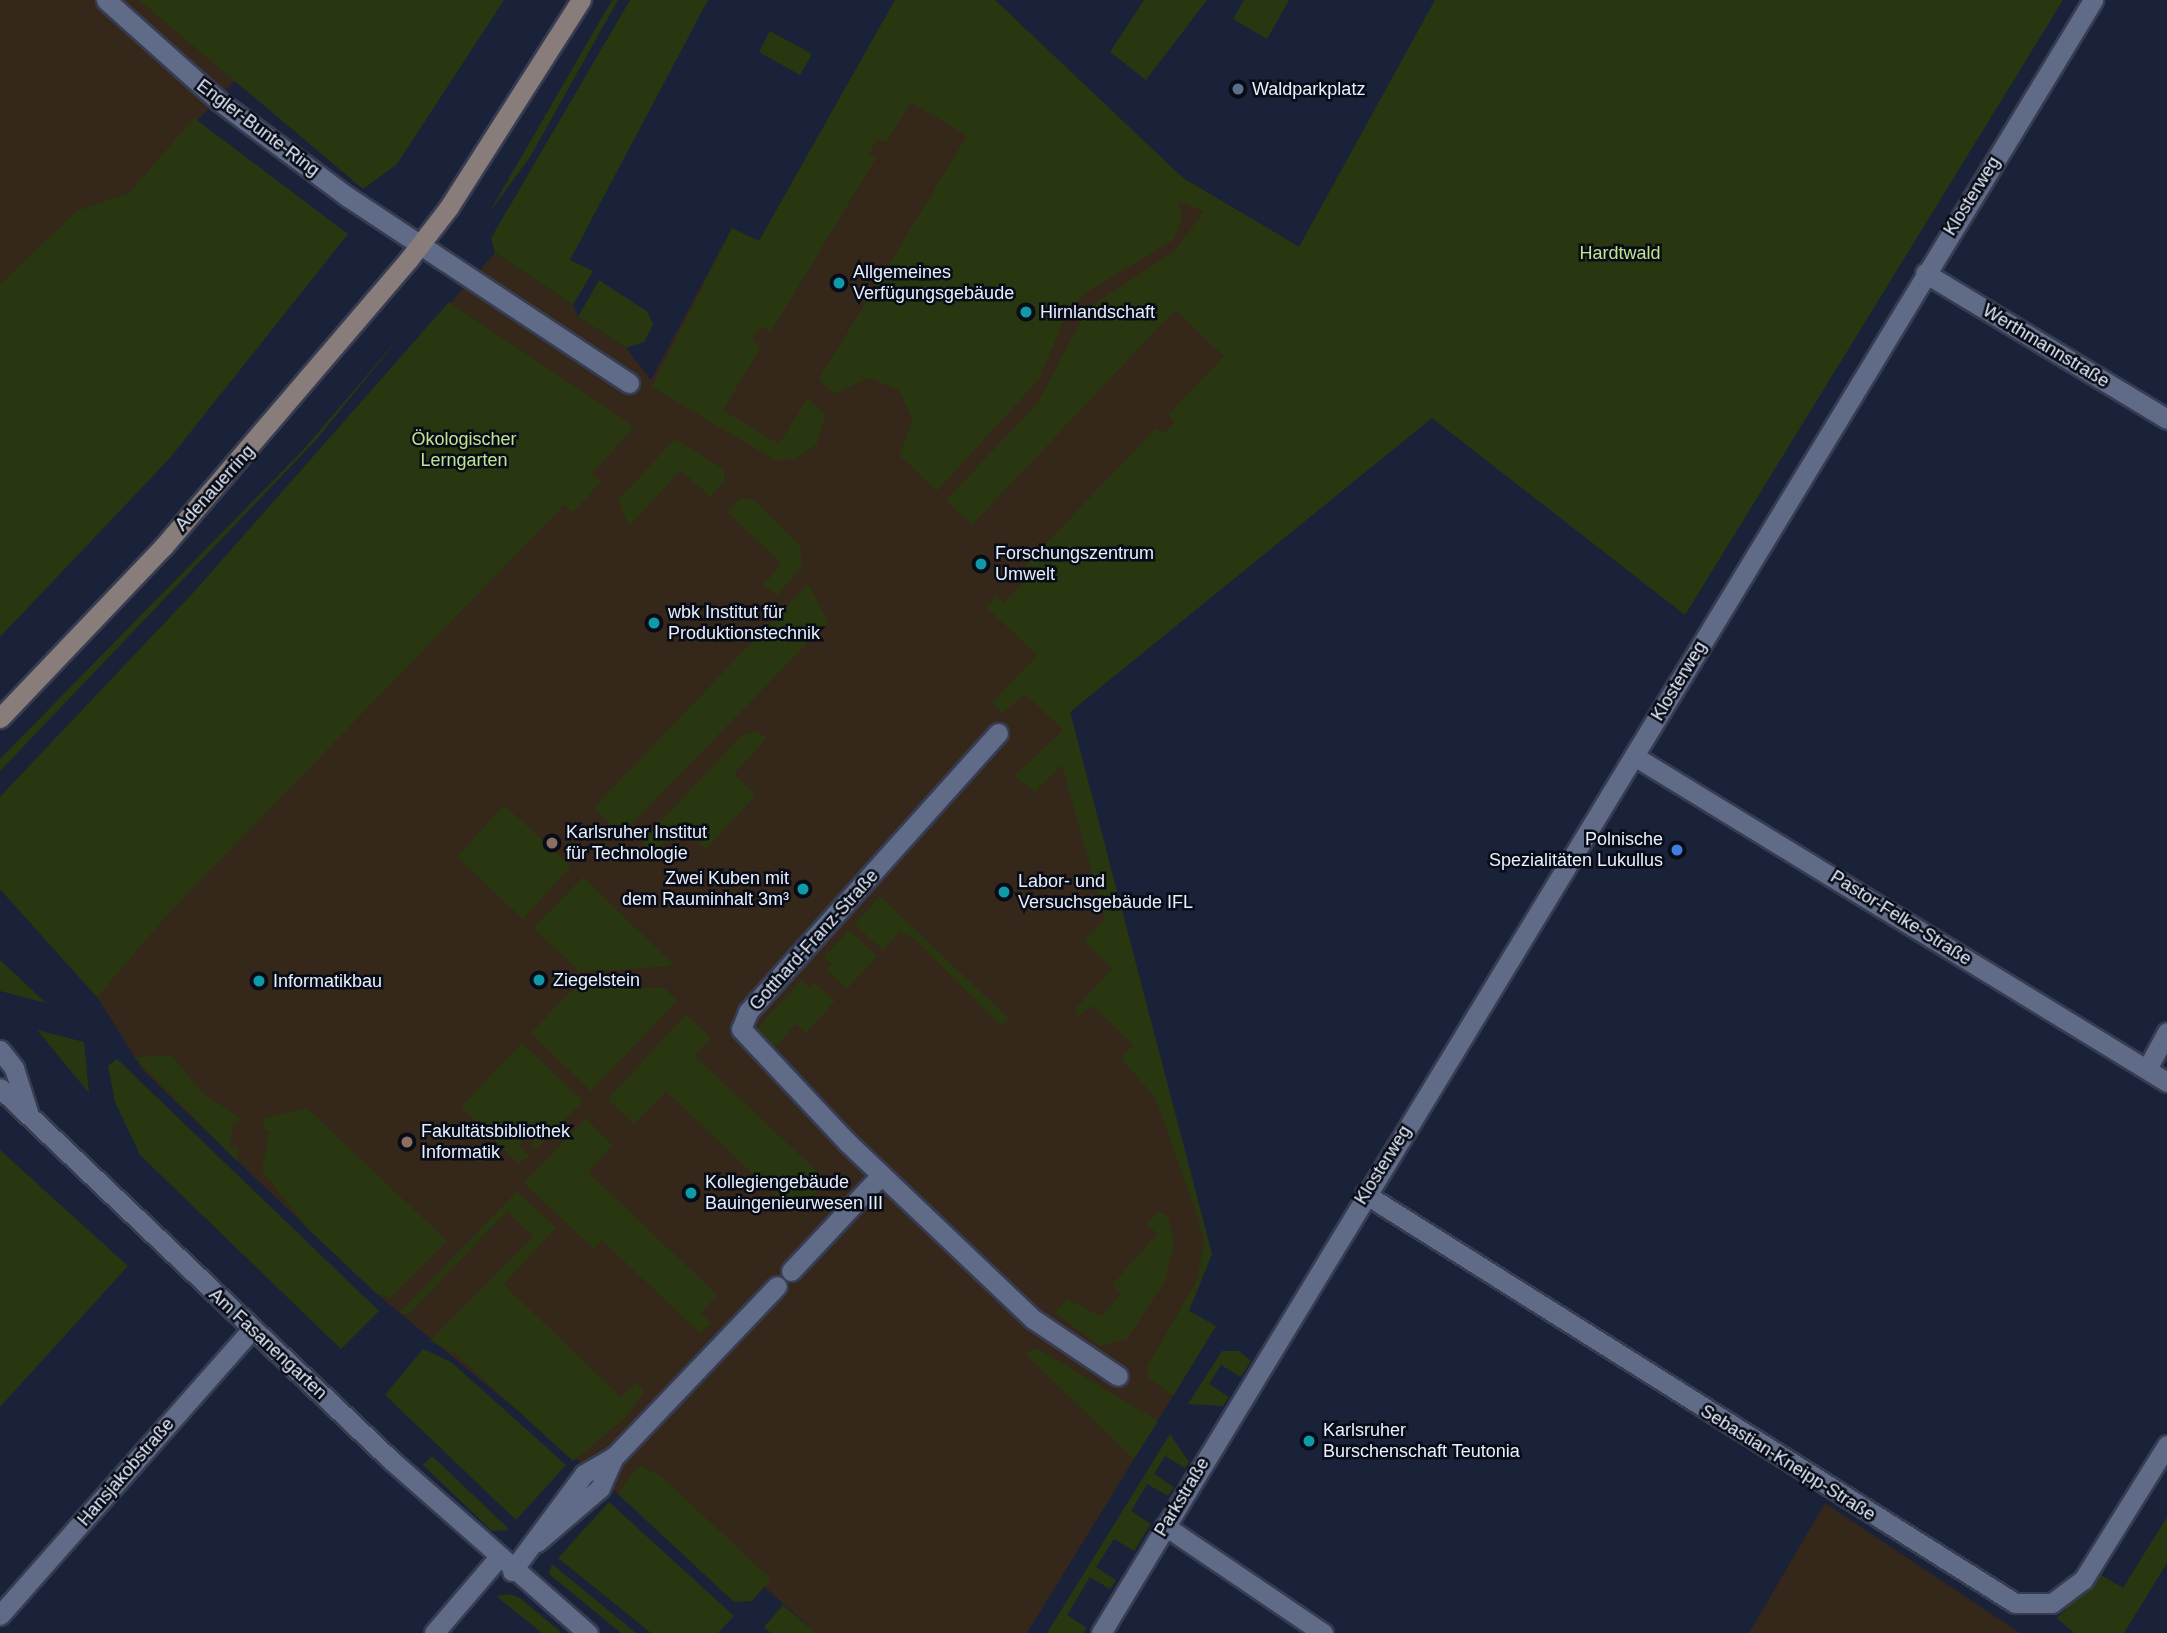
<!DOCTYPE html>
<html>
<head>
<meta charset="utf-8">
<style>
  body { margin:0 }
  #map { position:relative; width:2167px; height:1633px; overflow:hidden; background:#192239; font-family:Arial,sans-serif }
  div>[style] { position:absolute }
  .education>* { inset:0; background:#36271b }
  .green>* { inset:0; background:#28370f }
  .roads { filter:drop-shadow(2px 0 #373c51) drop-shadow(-2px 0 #373c51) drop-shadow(0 2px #373c51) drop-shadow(0 -2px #373c51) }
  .minor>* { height:19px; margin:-9.5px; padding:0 9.5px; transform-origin:9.5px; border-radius:9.5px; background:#5f6b87 }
  .tertiary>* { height:19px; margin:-9.5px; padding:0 9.5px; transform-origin:9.5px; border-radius:9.5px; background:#5f6b87 }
  .secondary>* { height:19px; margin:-9.5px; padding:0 9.5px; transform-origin:9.5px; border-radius:9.5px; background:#897d7b }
  .dots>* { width:19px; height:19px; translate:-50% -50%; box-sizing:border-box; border:4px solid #080c16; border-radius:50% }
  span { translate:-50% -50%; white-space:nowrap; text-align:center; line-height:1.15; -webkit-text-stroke:5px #080c16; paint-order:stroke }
  .poi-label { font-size:18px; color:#e8efff }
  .left { translate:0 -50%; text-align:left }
  .right { translate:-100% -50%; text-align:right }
  .street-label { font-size:18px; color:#e8efff }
  .park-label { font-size:18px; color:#c1e491 }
</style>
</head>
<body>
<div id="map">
  <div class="education">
    <div style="clip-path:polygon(0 0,311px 0,129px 193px,77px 212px,0 284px)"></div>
    <div style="clip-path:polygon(895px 0,995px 0,1183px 178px,1322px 260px,1432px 417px,1070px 712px,1212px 1254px,1189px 1311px,1216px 1326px,1027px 1633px,816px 1633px,649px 1483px,618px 1494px,377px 1294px,208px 1133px,143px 1070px,97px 997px,0 889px,0 797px,193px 593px,495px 253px,573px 305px,578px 317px,626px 348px,651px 380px,732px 228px,759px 241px)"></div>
    <div style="clip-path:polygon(1825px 1503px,2020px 1633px,1749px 1633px)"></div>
  </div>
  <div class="green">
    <div style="clip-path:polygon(139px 0,504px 0,397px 164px,363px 189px)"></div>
    <div style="clip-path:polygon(612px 0,618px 0,530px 157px,489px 213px)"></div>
    <div style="clip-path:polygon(630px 0,708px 0,570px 260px,593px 271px,573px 305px,495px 253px,491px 238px)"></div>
    <div style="clip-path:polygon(895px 0,995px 0,1183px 178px,1299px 247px,1435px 0,2063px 0,1685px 615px,1432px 418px,1070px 712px,1212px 1254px,1189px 1311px,1216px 1326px,1173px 1396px,1148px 1377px,1147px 1367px,1197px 1280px,1204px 1242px,1198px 1218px,1155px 1097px,1121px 1059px,1133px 1045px,1093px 1006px,1075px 1017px,1077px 1007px,1112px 969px,1084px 941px,1105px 919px,1062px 765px,1035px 792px,1014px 776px,1063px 730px,1025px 694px,1002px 713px,992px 703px,1037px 655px,986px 607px,997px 596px,1004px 603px,1027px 578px,1020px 571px,1156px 428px,1163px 434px,1175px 422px,1168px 415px,1224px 356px,1175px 310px,972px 525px,946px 500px,1038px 403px,1087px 309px,1175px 251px,1204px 211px,1179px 202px,1182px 218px,1173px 240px,1085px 293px,1063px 322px,1039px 379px,937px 491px,899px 455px,913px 420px,899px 390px,869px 378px,834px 394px,819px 379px,967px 136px,911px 102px,886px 143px,878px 139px,869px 153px,876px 158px,770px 333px,762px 326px,752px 339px,761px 347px,723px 410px,779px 444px,808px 398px,825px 415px,817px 444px,795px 459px,775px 460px,652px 387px,732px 228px,759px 241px)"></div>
    <div style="clip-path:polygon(1144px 0,1207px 0,1146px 80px,1110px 52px)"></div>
    <div style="clip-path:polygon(1244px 0,1289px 0,1267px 39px,1233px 19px)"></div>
    <div style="clip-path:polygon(770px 31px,812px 54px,800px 75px,759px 52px)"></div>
    <div style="clip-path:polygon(194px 118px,348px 234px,169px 459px,0 637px,0 284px,77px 211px,129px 193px)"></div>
    <div style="clip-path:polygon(599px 280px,648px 312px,653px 325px,644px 342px,626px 348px,578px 317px)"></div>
    <div style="clip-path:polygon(449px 302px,634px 427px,592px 474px,601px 482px,573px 512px,564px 505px,168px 914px,97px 997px,0 889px,0 797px,193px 593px)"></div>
    <div style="clip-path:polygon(409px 326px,315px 441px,0 771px,0 759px,303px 450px)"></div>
    <div style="clip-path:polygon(675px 439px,724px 470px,724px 481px,710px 497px,681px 470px,629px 526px,618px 500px)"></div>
    <div style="clip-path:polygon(740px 499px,753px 499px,800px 545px,802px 566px,778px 595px,763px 585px,782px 564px,727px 512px)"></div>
    <div style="clip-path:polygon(808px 584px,828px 622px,621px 835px,594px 807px)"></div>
    <div style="clip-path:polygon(756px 731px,767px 738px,734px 774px,756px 795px,706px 849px,680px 826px,656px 851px,646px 850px,642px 841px,742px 735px)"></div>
    <div style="clip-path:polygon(504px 805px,571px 866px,523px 919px,457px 857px)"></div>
    <div style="clip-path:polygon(583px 877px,675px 966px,580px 972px,533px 928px)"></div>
    <div style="clip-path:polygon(880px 896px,1009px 1019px,1001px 1026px,915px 939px,900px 932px,883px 950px,854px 924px)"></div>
    <div style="clip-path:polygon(849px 930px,877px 956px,847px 989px,826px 970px,832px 964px,824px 957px)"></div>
    <div style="clip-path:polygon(0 960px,46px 1003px,0 991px)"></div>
    <div style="clip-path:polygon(801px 980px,809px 988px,815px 983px,835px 1001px,806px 1033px,796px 1024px,773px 1049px,757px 1029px)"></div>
    <div style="clip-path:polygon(574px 988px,664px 988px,677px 1001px,591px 1091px,531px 1033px)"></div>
    <div style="clip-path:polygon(686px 1014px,711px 1038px,695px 1056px,827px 1181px,795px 1214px,666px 1091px,634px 1124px,608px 1099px)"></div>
    <div style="clip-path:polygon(37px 1030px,84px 1042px,89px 1093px)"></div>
    <div style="clip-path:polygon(522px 1043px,583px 1101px,535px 1150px,530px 1145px,546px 1128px,540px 1123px,519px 1145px,530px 1156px,518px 1163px,461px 1107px)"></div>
    <div style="clip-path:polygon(171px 1055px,204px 1094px,242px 1120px,233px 1124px,230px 1146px,239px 1148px,237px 1161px,134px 1057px)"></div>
    <div style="clip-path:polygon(117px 1059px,379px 1311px,341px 1349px,140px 1155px,115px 1102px,108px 1066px)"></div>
    <div style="clip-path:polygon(307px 1108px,447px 1241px,390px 1298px,377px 1294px,308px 1229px,262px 1170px,269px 1131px,263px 1129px,265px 1118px)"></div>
    <div style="clip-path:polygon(586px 1118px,613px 1146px,588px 1172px,717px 1295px,701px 1313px,711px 1323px,700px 1333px,602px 1240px,594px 1249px,524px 1183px)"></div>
    <div style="clip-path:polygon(0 1150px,128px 1266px,0 1407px)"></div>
    <div style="clip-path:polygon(517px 1191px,556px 1228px,503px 1284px,621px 1397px,636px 1382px,644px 1392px,625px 1418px,573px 1461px,456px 1354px,430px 1341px,533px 1237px,507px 1211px,409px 1314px,399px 1313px)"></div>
    <div style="clip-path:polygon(1158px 1211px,1168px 1216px,1174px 1243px,1165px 1281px,1127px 1339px,1100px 1346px,1055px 1313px,1067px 1299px,1101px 1316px,1121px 1294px,1112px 1285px,1157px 1234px,1148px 1224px)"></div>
    <div style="clip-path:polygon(1037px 1348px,1158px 1421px,1134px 1459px,1025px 1354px)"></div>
    <div style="clip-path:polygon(423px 1349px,451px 1362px,566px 1465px,516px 1520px,385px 1395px)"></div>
    <div style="clip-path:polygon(1222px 1351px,1239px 1351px,1251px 1361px,1241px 1377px,1221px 1365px,1209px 1384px,1229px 1397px,1223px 1406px,1188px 1404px)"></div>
    <div style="clip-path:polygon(1170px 1434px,1189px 1462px,1185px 1468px,1165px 1456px,1154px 1474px,1174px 1487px,1168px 1496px,1147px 1484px,1131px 1511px,1151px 1524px,1134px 1551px,1114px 1539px,1096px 1567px,1116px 1580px,1110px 1589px,1090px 1577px,1067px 1615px,1087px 1628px,1083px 1633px,1047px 1633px)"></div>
    <div style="clip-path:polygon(432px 1456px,510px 1530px,492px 1531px,423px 1465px)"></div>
    <div style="clip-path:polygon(639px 1465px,661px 1476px,771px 1579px,752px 1601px,734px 1602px,618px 1494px)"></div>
    <div style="clip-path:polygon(609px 1502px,734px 1616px,718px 1633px,651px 1633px,558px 1558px)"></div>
    <div style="clip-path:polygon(2167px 1517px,2167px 1563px,2124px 1633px,2074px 1633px,2057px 1618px,2101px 1575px,2123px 1588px)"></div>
    <div style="clip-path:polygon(552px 1564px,636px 1633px,621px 1633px,549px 1574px)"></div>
    <div style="clip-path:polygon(510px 1594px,520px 1598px,562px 1633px,542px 1633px,496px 1596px)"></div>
    <div style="clip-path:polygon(783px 1605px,816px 1633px,771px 1633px,764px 1627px)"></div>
  </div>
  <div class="roads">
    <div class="minor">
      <div style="left:106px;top:0;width:152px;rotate:41.8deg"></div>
      <div style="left:219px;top:101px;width:161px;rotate:36.7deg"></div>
      <div style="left:348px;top:197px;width:337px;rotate:33.5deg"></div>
      <div style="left:1925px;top:273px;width:283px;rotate:31.1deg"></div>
      <div style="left:998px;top:733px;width:375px;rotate:131.9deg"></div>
      <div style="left:748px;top:1012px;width:18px;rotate:112deg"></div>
      <div style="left:741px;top:1029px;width:155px;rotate:46.8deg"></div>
      <div style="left:847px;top:1142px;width:257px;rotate:43.6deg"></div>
      <div style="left:1033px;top:1319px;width:102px;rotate:33.8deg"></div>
      <div style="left:1634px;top:756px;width:625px;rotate:31.45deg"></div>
      <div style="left:2147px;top:1069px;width:42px;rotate:-61.6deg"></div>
      <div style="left:1365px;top:1194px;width:768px;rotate:32.18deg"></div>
      <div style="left:2015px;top:1603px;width:37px"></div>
      <div style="left:2052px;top:1603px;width:39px;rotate:-37deg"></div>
      <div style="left:2083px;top:1580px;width:159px;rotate:-58.1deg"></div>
      <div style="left:791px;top:1271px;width:132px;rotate:-46.8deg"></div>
      <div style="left:1165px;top:1526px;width:191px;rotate:34.1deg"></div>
      <div style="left:537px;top:1542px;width:83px;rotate:-40.6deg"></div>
      <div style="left:600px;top:1488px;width:34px;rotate:-66deg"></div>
      <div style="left:512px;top:1571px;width:121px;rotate:-53.4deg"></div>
      <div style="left:584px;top:1474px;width:34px;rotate:-30deg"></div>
      <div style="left:614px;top:1457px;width:236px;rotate:-46.4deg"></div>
      <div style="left:0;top:1615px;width:381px;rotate:-48.6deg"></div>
      <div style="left:434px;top:1633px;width:99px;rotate:-49.5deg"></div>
      <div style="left:1101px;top:1633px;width:1911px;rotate:-58.72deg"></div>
    </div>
    <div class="tertiary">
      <div style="left:0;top:1050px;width:23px;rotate:52deg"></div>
      <div style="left:14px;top:1068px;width:46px;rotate:72.3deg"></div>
      <div style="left:0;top:1088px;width:541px;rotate:43.58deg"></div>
      <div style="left:392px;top:1461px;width:261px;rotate:41.3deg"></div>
    </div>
    <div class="secondary">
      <div style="left:0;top:718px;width:236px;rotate:-46.4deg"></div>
      <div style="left:163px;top:547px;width:379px;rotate:-49.5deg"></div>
      <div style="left:409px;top:259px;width:66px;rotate:-52.4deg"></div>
      <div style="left:449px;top:207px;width:246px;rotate:-57.5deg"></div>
    </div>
  </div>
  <div class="dots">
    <div style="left:1238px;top:89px;background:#5c6f8a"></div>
    <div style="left:839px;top:283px;background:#0f9aa8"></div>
    <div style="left:1026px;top:312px;background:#0f9aa8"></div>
    <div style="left:981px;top:564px;background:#0f9aa8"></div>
    <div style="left:654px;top:623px;background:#0f9aa8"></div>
    <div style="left:552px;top:843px;background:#8d6e63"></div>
    <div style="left:1677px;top:850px;background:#3f7fe0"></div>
    <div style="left:803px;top:889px;background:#0f9aa8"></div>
    <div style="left:1004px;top:892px;background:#0f9aa8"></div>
    <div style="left:539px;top:980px;background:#0f9aa8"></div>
    <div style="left:259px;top:981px;background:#0f9aa8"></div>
    <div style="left:407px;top:1142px;background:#8d6e63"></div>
    <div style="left:691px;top:1193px;background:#0f9aa8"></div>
    <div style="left:1309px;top:1441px;background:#0f9aa8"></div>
  </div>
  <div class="poi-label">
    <span class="left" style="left:1252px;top:89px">Waldparkplatz</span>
    <span class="left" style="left:853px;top:283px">Allgemeines<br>Verfügungsgebäude</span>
    <span class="left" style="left:1040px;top:312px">Hirnlandschaft</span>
    <span class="left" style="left:995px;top:564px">Forschungszentrum<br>Umwelt</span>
    <span class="left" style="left:668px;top:623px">wbk Institut für<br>Produktionstechnik</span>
    <span class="left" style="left:566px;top:843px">Karlsruher Institut<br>für Technologie</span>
    <span class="right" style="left:1663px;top:850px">Polnische<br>Spezialitäten Lukullus</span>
    <span class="right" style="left:789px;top:889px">Zwei Kuben mit<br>dem Rauminhalt 3m³</span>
    <span class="left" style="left:1018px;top:892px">Labor- und<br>Versuchsgebäude IFL</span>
    <span class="left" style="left:553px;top:980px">Ziegelstein</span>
    <span class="left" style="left:273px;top:981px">Informatikbau</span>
    <span class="left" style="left:421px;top:1142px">Fakultätsbibliothek<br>Informatik</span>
    <span class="left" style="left:705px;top:1193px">Kollegiengebäude<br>Bauingenieurwesen III</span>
    <span class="left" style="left:1323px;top:1441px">Karlsruher<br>Burschenschaft Teutonia</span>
  </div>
  <div class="street-label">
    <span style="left:258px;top:128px;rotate:37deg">Engler-Bunte-Ring</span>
    <span style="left:1972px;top:196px;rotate:-58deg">Klosterweg</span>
    <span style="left:2046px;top:346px;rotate:31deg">Werthmannstraße</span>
    <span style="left:215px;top:488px;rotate:-48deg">Adenauerring</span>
    <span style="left:1679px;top:681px;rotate:-59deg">Klosterweg</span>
    <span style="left:1901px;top:918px;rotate:32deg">Pastor-Felke-Straße</span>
    <span style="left:814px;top:940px;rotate:-48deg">Gotthard-Franz-Straße</span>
    <span style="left:1383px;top:1165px;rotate:-58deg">Klosterweg</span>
    <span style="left:268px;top:1344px;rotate:43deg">Am Fasanengarten</span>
    <span style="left:1788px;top:1463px;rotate:32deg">Sebastian-Kneipp-Straße</span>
    <span style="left:126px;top:1472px;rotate:-49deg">Hansjakobstraße</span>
    <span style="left:1182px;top:1497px;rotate:-59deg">Parkstraße</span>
  </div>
  <div class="park-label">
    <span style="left:1620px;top:253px">Hardtwald</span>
    <span style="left:464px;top:450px">Ökologischer<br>Lerngarten</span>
  </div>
</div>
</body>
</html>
